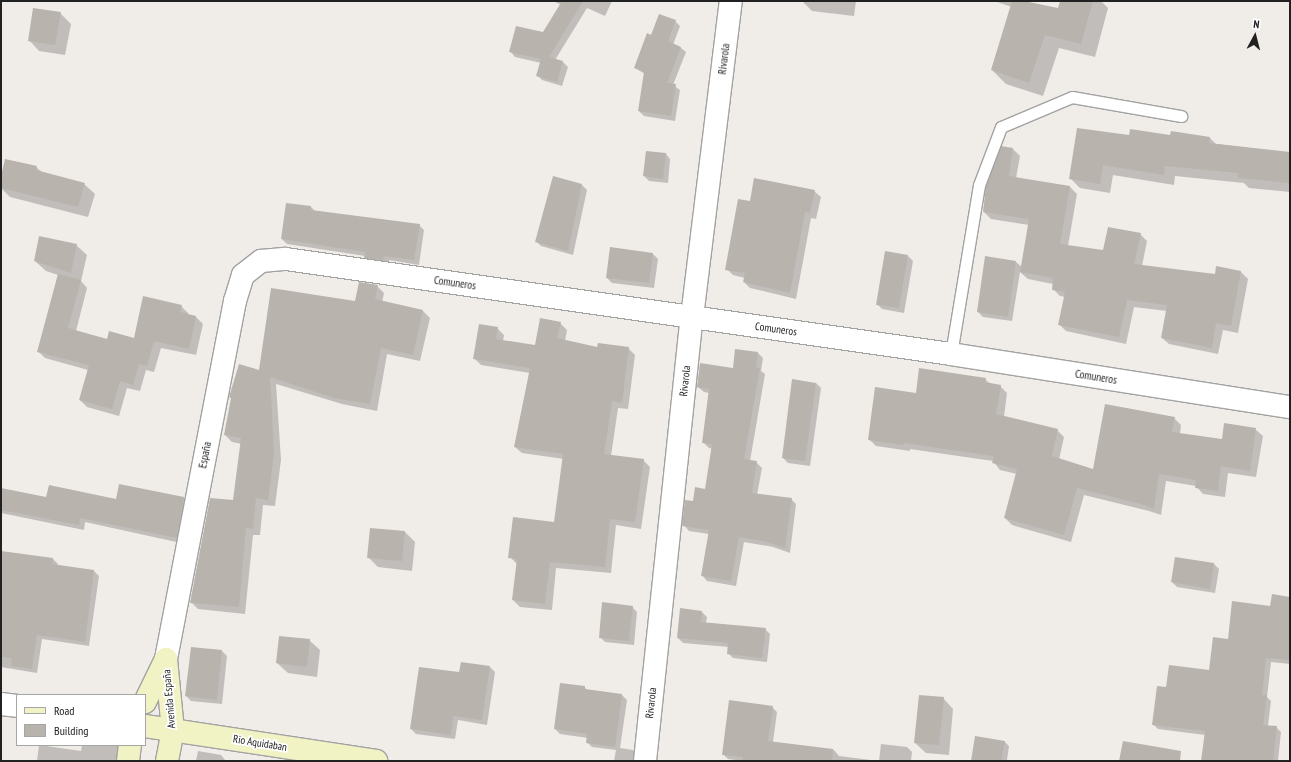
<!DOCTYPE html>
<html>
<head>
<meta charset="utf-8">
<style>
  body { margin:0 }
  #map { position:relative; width:1291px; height:762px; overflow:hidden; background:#f0ede9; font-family:"PT Sans Narrow",sans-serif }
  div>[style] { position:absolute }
  .shadow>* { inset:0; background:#0003 }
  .building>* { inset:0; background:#b9b3ae }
  .roads { filter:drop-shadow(1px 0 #a2a2a2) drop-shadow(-1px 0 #a2a2a2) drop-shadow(0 1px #a2a2a2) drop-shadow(0 -1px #a2a2a2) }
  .lane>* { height:11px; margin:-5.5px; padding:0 5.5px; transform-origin:5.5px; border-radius:5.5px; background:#fff }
  .street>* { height:22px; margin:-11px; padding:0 11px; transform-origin:11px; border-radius:11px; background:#fff }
  .secondary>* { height:22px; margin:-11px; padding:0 11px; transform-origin:11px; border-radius:11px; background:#f1f3c4 }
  span { translate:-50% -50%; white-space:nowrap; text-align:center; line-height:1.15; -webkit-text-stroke:3.5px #fff; paint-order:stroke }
  .street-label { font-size:11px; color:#212121 }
  .frame { position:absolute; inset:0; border:2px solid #212121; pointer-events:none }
  .legend { position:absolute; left:16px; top:694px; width:130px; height:52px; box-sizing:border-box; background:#fff; border:1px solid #a6a6a6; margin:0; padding:5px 7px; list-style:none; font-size:12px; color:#212121 }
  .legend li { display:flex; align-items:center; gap:8px; height:20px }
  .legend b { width:20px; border:1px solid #a6a6a6 }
  .north { position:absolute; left:1235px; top:16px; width:40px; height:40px; -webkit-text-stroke:3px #fff; paint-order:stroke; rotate:7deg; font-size:11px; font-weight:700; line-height:16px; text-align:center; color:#212121 }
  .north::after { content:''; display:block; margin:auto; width:14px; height:18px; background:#212121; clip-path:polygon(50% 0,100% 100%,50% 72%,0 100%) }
</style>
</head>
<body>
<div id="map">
  <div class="shadow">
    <div style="clip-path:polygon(553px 1px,612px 1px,605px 16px,587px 8px,555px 60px,563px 62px,568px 67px,562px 86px,542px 80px,537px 75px,541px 63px,515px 57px,511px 52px,544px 33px,561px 5px)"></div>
    <div style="clip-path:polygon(802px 1px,856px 1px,854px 16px,812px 11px)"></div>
    <div style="clip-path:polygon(994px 1px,1026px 1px,1025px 2px,1059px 9px,1061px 1px,1101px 1px,1108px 8px,1095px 57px,1059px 48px,1043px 96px,1006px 84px,992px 70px,1012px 7px)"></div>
    <div style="clip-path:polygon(60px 13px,71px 24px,65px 55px,39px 51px,29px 40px)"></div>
    <div style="clip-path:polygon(675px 21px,680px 26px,673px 45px,681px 48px,686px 52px,673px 85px,680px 90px,675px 121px,644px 116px,639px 111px,645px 74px,635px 68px)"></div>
    <div style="clip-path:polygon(1130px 136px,1210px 138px,1216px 144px,1290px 153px,1290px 192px,1249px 188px,1244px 183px,1175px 176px,1174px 185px,1113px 175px,1110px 193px,1080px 188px,1070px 178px)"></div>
    <div style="clip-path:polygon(1013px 149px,1020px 156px,1016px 178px,1070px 187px,1077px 194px,1068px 246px,1104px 252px,1140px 234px,1147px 241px,1142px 266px,1216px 275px,1241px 272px,1248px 279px,1238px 333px,1223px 330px,1218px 354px,1169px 344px,1162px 338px,1167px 311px,1134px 307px,1126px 344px,1066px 331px,1059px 324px,1065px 297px,1060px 296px,1053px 289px,1053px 284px,1028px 279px,1020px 272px,1012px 321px,983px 317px,978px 312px,1016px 262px,1022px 267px,1029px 225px,991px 219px,984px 212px)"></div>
    <div style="clip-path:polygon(666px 154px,670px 159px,668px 183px,649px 181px,644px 176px)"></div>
    <div style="clip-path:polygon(36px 167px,43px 173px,84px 184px,95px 194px,88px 217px,10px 197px,1px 188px,1px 181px)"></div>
    <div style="clip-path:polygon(582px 185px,587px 190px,573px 255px,541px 246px,536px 241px)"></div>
    <div style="clip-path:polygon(814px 191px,821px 197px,816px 219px,811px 218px,796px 299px,750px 288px,744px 282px,745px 278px,733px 275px,727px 269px,751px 203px)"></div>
    <div style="clip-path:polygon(311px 207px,315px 211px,419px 225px,424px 230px,419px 265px,389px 260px,388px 265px,370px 262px,365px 256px,287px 244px,282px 239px)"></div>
    <div style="clip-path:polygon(76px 245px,87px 255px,81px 281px,87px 288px,76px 331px,107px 341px,135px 339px,181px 306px,188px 313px,188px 315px,196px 317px,203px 324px,196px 355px,161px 348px,154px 372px,146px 370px,140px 391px,127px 388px,119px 416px,87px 407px,80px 400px,88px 370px,45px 358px,38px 351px,58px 275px,46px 271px,35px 261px)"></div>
    <div style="clip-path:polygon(653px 254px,658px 259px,654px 288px,612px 283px,607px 278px)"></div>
    <div style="clip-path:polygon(908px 256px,913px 261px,904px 313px,882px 309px,877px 304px)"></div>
    <div style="clip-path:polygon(377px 286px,384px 293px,382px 302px,423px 311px,430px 318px,420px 361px,387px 354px,377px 411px,342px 404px,276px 384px,281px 460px,275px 506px,263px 505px,260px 535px,253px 535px,245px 614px,198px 609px,191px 602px,234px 501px,242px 444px,232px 442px,225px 435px,260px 372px)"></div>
    <div style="clip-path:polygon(560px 323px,567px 330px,565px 341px,598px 348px,628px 348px,635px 355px,628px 409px,618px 408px,611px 456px,643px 460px,650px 467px,641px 529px,616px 525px,611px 573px,556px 568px,552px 610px,520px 607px,513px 600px,517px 564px,510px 557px,555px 523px,564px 459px,522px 453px,515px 447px,530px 373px,481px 365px,474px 358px,497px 328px,504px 335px,503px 341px,536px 346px)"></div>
    <div style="clip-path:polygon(758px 353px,763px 358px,761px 371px,765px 374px,750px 461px,756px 462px,762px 468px,757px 495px,791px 499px,796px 504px,790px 553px,773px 547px,744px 542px,736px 586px,707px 581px,702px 575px,709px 534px,689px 531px,684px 525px,694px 502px,706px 490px,713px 449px,709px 448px,703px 442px,709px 393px,704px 392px,698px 387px,734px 369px)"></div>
    <div style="clip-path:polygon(985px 379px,990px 384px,1000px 386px,1007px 393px,1004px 417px,1057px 430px,1064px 437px,1059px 460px,1093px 470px,1174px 418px,1181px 425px,1180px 434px,1223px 440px,1255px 429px,1263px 436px,1256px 477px,1228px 473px,1225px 497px,1203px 494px,1196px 486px,1166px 481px,1161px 515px,1149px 511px,1084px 495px,1071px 542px,1012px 525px,1005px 518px,1017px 474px,1000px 470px,993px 461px,910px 449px,910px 451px,876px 446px,869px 439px,917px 394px)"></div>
    <div style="clip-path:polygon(816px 383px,821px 388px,810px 466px,788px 463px,783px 458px)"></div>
    <div style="clip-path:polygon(120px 485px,184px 498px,189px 503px,181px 543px,85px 522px,84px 530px,1px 513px,1px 489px,47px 499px,117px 500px)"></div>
    <div style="clip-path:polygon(371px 529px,405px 532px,415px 542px,412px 571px,378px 567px,368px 557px)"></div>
    <div style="clip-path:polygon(1px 552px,53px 559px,58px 564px,57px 566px,94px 571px,99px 576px,89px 646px,42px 639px,37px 673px,1px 667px)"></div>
    <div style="clip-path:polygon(1214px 564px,1219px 569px,1215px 593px,1177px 587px,1172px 582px)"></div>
    <div style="clip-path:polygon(1290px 598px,1290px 664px,1271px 662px,1267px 697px,1271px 701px,1268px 726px,1276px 727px,1281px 732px,1278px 761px,1202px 761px,1205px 735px,1158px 729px,1153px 724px,1167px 688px,1209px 671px,1228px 640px,1271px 607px)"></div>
    <div style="clip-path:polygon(632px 607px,637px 612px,634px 645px,605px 642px,600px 637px)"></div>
    <div style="clip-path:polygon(702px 612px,707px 617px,706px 623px,765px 629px,770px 634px,767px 662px,733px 658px,728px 653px,729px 647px,683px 643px,678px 638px)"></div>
    <div style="clip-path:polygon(309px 640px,320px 650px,317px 677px,288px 673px,277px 663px)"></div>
    <div style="clip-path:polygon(192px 648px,222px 651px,227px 656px,222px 704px,191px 701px,186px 696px)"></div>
    <div style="clip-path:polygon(490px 667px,495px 672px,487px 725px,458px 720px,455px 739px,416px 734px,411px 729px,460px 673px)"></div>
    <div style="clip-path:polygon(584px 687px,588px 691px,622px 695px,627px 700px,620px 748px,633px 750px,638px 755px,638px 761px,614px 761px,616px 750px,592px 747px,587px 742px,588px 738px,560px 734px,555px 729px)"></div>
    <div style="clip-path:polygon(943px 698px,953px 709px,949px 755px,926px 753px,915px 743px)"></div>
    <div style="clip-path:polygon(772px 707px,777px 712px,773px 742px,834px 750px,839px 756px,879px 761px,743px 761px,728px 759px,723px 754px)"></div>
    <div style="clip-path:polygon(1004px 741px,1009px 746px,1007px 760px,1013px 761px,972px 761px)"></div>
    <div style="clip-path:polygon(881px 744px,907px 747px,912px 752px,911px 761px,879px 761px)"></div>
    <div style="clip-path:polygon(39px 745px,81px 751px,82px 745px,118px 745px,122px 749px,120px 761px,37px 761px)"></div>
    <div style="clip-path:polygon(198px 751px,221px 755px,226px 761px,196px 761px)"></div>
  </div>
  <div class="building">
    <div style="clip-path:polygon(562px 1px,583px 1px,549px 57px,563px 61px,557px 82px,536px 76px,541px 59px,509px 52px,516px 26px,543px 32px)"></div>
    <div style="clip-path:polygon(1012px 1px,1024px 1px,1058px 8px,1060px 1px,1093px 1px,1081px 44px,1045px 35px,1029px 83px,991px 70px)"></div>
    <div style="clip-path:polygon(33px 8px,61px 12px,55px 45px,28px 41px)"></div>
    <div style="clip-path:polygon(659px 14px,676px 20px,668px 41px,681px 47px,667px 83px,676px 84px,671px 116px,638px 111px,644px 72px,634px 68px,647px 33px,651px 35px)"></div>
    <div style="clip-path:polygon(1077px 128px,1129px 135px,1130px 129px,1170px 135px,1171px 131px,1210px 137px,1209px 143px,1290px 152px,1290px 183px,1238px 178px,1238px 173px,1165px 166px,1164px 175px,1103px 165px,1100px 184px,1069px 179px)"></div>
    <div style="clip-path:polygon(1001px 146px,1013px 148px,1009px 176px,1070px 186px,1060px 244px,1103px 250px,1108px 227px,1141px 233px,1134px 264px,1215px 274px,1216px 266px,1241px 271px,1231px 326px,1216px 323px,1212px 348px,1161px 338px,1167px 305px,1127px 300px,1119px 337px,1058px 325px,1065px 292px,1052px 290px,1053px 278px,1020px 272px,1029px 219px,983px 212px,986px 185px)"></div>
    <div style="clip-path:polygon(646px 151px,666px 153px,663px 179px,643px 176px)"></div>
    <div style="clip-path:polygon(5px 159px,37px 166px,36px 170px,85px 183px,78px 207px,1px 188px,1px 176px)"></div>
    <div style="clip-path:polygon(553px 176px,582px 184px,568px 251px,535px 242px)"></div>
    <div style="clip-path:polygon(754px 178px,815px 190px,810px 213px,805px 212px,790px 293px,743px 282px,745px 273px,725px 270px,738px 199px,750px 201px)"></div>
    <div style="clip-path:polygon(286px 203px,311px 206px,311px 210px,420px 224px,414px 260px,384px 256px,383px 260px,364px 258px,365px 252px,281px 239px)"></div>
    <div style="clip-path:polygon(39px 236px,77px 244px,71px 273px,34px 261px)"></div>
    <div style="clip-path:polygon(610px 247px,653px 253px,649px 283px,606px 278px)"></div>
    <div style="clip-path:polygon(885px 251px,908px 255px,899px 308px,876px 305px)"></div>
    <div style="clip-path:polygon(985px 256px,1016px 261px,1008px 317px,977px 312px)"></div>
    <div style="clip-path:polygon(58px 274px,81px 280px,68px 328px,107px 339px,109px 331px,134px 338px,143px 296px,182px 305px,180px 312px,196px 316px,189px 349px,154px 341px,147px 366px,139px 364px,133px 385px,120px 381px,112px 409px,79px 400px,89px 365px,37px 352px)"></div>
    <div style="clip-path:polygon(359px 282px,378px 285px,375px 299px,423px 310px,413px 355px,381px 348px,370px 404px,334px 398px,270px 377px,274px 453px,268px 500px,256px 498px,253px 529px,246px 528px,239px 607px,190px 603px,210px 498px,233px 500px,241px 438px,224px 435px,231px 398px,229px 397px,239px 364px,259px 370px,271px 288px,355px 301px)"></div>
    <div style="clip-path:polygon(540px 318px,561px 322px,557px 338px,597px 347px,598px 343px,629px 347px,622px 403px,612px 401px,604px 454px,644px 459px,635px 522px,610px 519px,605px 567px,550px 562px,545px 604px,512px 600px,517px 559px,508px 558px,513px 517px,554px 522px,563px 454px,514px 447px,530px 368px,473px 359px,479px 324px,498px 327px,496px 339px,535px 345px)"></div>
    <div style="clip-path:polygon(735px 349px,758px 352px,756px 368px,760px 368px,744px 459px,757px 461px,752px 493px,792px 498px,785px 548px,767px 542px,739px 537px,731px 581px,701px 576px,709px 530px,682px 526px,685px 500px,693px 501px,695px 487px,705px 489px,712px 444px,702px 443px,709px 389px,697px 387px,700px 363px,733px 368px)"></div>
    <div style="clip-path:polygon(919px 368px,986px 378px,985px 382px,1001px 385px,996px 414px,1058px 429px,1052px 456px,1093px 469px,1105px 404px,1175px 417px,1172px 432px,1222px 439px,1224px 423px,1256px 428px,1250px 471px,1221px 466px,1218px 491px,1195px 488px,1196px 480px,1159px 474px,1154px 509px,1141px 504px,1077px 488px,1064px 535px,1004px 518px,1017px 469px,992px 463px,994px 456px,904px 443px,903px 445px,868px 440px,875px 387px,916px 393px)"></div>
    <div style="clip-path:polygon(792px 379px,816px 383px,805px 461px,782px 458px)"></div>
    <div style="clip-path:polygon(119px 484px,184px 497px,177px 538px,80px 518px,79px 525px,1px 510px,1px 488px,46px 497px,49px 485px,116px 499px)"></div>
    <div style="clip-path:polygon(370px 528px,405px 531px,402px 561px,367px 558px)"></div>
    <div style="clip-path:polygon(1px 551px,53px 558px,52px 564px,94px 570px,85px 642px,37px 635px,32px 669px,11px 666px,12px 658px,1px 657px)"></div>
    <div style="clip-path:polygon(1175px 557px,1214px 563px,1210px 589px,1171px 582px)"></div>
    <div style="clip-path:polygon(1272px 594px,1290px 597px,1290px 660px,1266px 658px,1262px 695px,1267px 695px,1263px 725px,1277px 726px,1273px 761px,1201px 761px,1205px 731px,1152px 725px,1157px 686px,1166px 687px,1169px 665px,1209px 670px,1213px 637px,1228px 639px,1232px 601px,1270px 606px)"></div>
    <div style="clip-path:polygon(602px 602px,633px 606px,629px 641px,599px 638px)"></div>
    <div style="clip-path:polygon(680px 608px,702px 611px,701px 622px,766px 628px,762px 658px,727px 654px,728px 643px,677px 638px)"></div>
    <div style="clip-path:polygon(279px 636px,310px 639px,307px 667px,276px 663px)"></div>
    <div style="clip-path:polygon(191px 647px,222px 650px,217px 700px,185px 696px)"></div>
    <div style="clip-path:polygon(461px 662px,490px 666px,482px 720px,453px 716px,451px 735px,410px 729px,419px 667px,459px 672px)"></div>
    <div style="clip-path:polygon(560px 683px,585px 686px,585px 689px,622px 694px,615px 747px,586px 743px,587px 734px,554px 729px)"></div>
    <div style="clip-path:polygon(919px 695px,944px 697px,939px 745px,914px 743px)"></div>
    <div style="clip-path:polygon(729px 700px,773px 706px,768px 741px,833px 749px,832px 761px,742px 761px,743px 757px,722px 755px)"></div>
    <div style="clip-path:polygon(975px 736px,1005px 741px,1001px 761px,971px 761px)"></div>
    <div style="clip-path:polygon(1123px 741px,1181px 751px,1180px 761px,1119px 761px)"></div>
  </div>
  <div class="roads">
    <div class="lane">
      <div style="left:951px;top:354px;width:171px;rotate:-80.6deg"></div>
      <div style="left:979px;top:185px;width:62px;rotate:-69.2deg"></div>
      <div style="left:1001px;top:127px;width:77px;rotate:-22.9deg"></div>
      <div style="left:1072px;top:97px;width:111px;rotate:9.9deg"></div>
    </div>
    <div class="street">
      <div style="left:166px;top:659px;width:365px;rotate:-79.1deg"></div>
      <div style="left:235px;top:301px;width:27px;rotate:-73deg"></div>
      <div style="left:243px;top:275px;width:23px;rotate:-38deg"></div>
      <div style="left:261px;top:261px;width:25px;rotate:-5deg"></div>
      <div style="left:286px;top:259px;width:672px;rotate:8.13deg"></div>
      <div style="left:951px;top:354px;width:343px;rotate:8.9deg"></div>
      <div style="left:1px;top:704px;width:16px;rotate:7deg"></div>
      <div style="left:645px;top:761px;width:446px;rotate:-84deg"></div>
      <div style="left:692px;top:317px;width:318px;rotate:-83deg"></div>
    </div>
    <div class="secondary">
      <div style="left:166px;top:659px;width:71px;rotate:84.4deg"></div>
      <div style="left:173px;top:730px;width:32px;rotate:101deg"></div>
      <div style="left:145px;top:702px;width:48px;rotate:-64deg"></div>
      <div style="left:145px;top:726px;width:234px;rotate:8.6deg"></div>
      <div style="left:128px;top:761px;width:16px;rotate:-83deg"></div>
    </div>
  </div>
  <div class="street-label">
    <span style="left:724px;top:59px;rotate:-83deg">Rivarola</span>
    <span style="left:455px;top:283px;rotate:8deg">Comuneros</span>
    <span style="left:776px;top:329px;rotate:8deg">Comuneros</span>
    <span style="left:1096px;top:377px;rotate:9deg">Comuneros</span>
    <span style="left:685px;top:381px;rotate:-84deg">Rivarola</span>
    <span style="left:205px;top:455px;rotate:-79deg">España</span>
    <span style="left:169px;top:699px;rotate:-95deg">Avenida España</span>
    <span style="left:651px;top:703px;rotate:-84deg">Rivarola</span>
    <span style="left:260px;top:743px;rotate:9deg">Rio Aquidaban</span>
  </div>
  <div class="frame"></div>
  <ul class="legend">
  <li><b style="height:5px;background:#f1f3c4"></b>Road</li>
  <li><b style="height:11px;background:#b9b3ae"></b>Building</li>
  </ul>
  <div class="north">N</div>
</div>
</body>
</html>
